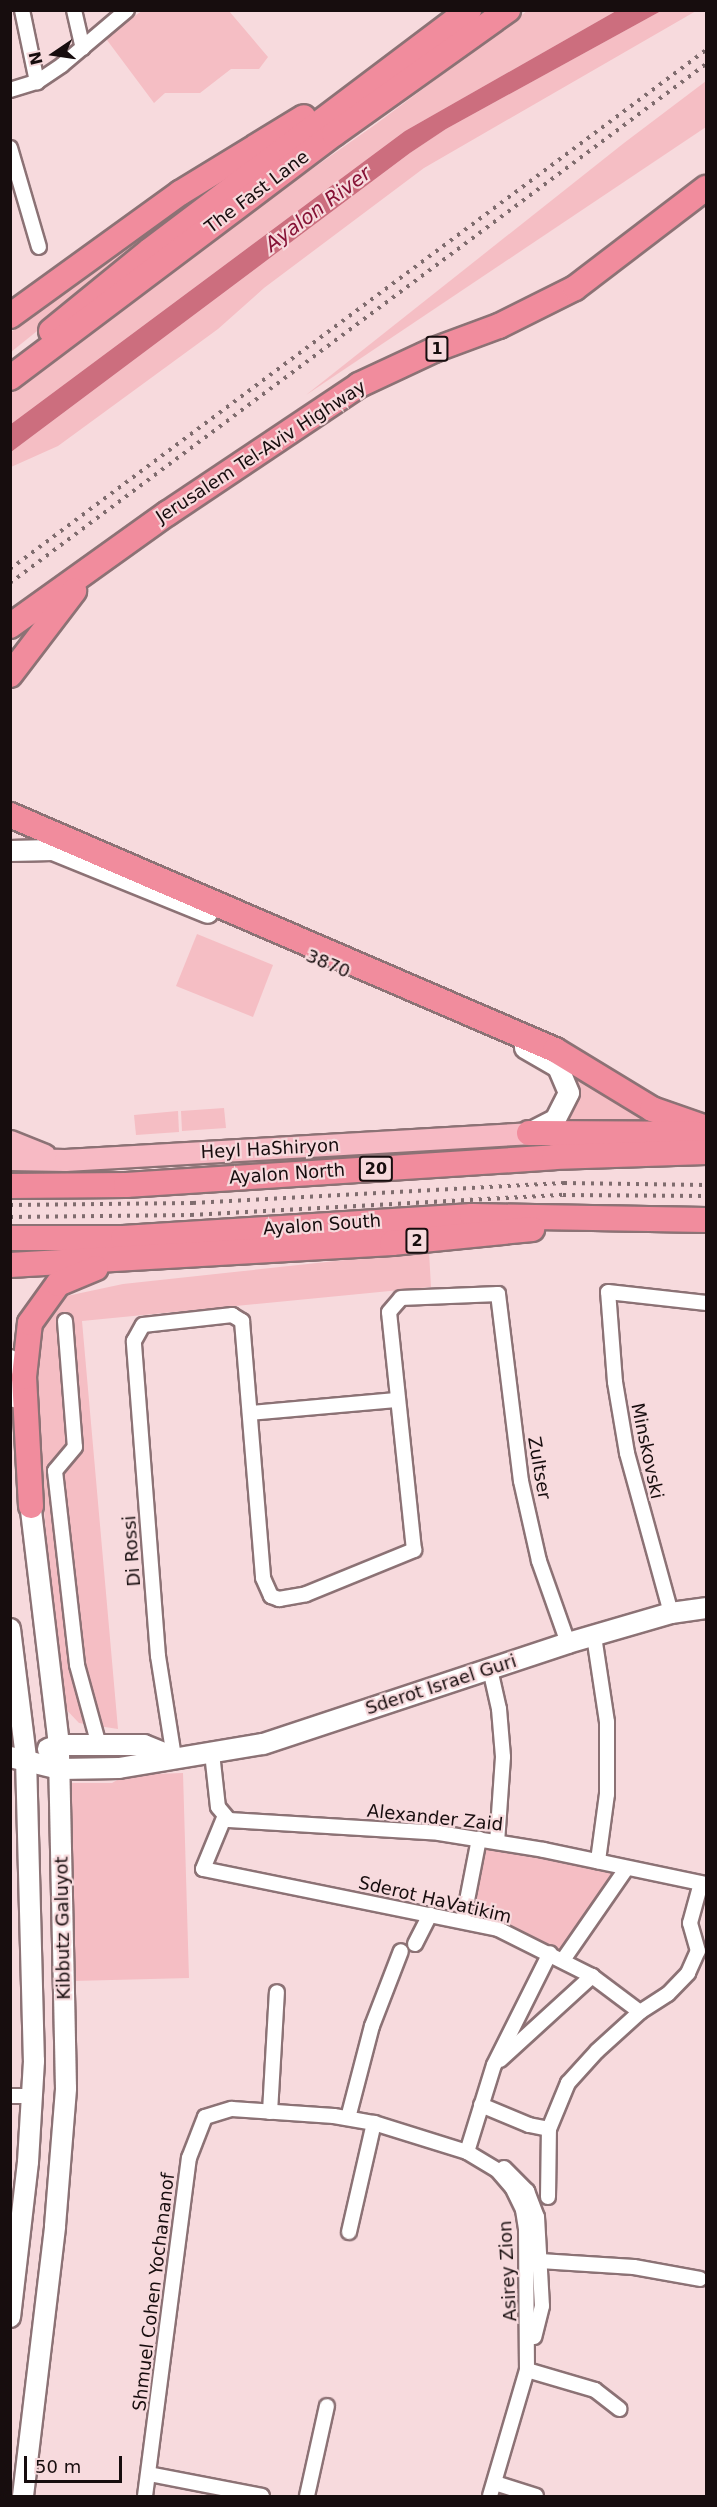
<!DOCTYPE html>
<html>
<head>
<meta charset="utf-8">
<style>
  body { margin:0 }
  #map { position:relative; width:717px; height:2507px; overflow:hidden; background:#f7dadd; font-family:"DejaVu Sans",sans-serif }
  div>[style] { position:absolute }
  .green>* { inset:0; background:#f5bec4 }
  .water>* { inset:0; background:#cc6e7e }
  .roads { filter:drop-shadow(2px 0 #8c7275) drop-shadow(-2px 0 #8c7275) drop-shadow(0 2px #8c7275) drop-shadow(0 -2px #8c7275) }
  .street>* { height:14px; margin:-7px; padding:0 7px; transform-origin:7px; border-radius:7px; background:#fff }
  .secondary>* { height:20px; margin:-10px; padding:0 10px; transform-origin:10px; border-radius:10px; background:#fff }
  .primary>* { height:21px; margin:-10.5px; padding:0 10.5px; transform-origin:10.5px; border-radius:10.5px; background:#f7bac4 }
  .highway>* { height:24px; margin:-12px; padding:0 12px; transform-origin:12px; border-radius:12px; background:#f18c9d }
  .rail>* { height:4px; margin-top:-2px; transform-origin:0; background:repeating-linear-gradient(90deg,#7f6c6e 0 3px,transparent 0 9px) }
  span { translate:-50% -50%; white-space:nowrap; text-align:center; line-height:1.15; -webkit-text-stroke:4.5px #f7dadd; paint-order:stroke }
  .shield-label span { padding:2px 4px; background:#f7dadd; border:2px solid; border-radius:4px; -webkit-text-stroke-width:0 }
  .shield-label { font-size:16px; color:#170d0e; font-weight:700 }
  .street-label { font-size:18px; color:#170d0e }
  .water-label { font-size:20px; color:#861236; font-style:italic }
  .frame { position:absolute; inset:0; border:12px solid #170d0e; pointer-events:none }
  .north { position:absolute; left:24px; top:24px; width:60px; height:60px; -webkit-text-stroke:4px #f7dadd; paint-order:stroke; rotate:257deg; font-size:16px; font-weight:700; line-height:24px; text-align:center; color:#170d0e }
  .north::after { content:''; display:block; margin:auto; width:21px; height:27px; background:#170d0e; clip-path:polygon(50% 0,100% 100%,50% 72%,0 100%) }
  .scale { position:absolute; left:24px; top:2456px; width:98px; height:27px; box-sizing:border-box; border:3px solid #170d0e; border-top:0; padding-left:8px; font-size:18px; line-height:21px; white-space:nowrap; color:#170d0e; -webkit-text-stroke:4px #f7dadd; paint-order:stroke }
</style>
</head>
<body>
<div id="map">
  <div class="green">
    <div style="clip-path:polygon(142px 11px,229px 11px,268px 57px,259px 69px,231px 69px,200px 93px,165px 93px,154px 103px,104px 36px)"></div>
    <div style="clip-path:polygon(527px 11px,616px 11px,405px 131px,11px 424px,11px 391px,117px 306px,376px 124px)"></div>
    <div style="clip-path:polygon(661px 11px,696px 11px,424px 168px,264px 288px,218px 329px,58px 446px,11px 467px,11px 452px,410px 153px,446px 129px)"></div>
    <div style="clip-path:polygon(706px 81px,706px 127px,306px 395px,624px 143px)"></div>
    <div style="clip-path:polygon(250px 160px,11px 352px,11px 332px)"></div>
    <div style="clip-path:polygon(197px 934px,273px 965px,253px 1017px,176px 986px)"></div>
    <div style="clip-path:polygon(571px 1075px,604px 1089px,649px 1121px,557px 1126px)"></div>
    <div style="clip-path:polygon(224px 1108px,226px 1128px,182px 1131px,181px 1111px)"></div>
    <div style="clip-path:polygon(178px 1111px,179px 1132px,136px 1135px,134px 1115px)"></div>
    <div style="clip-path:polygon(429px 1251px,431px 1287px,82px 1321px,118px 1729px,79px 1723px,60px 1703px,34px 1387px,43px 1328px,62px 1297px,123px 1284px)"></div>
    <div style="clip-path:polygon(183px 1773px,189px 1978px,73px 1981px,69px 1783px,112px 1783px,126px 1775px)"></div>
    <div style="clip-path:polygon(481px 1843px,619px 1870px,561px 1951px,501px 1923px,469px 1918px)"></div>
  </div>
  <div class="water">
    <div style="clip-path:polygon(616px 11px,661px 11px,446px 129px,410px 153px,11px 452px,11px 424px,405px 131px)"></div>
  </div>
  <div class="roads">
    <div class="street">
      <div style="left:22px;top:10px;width:74px;rotate:78.2deg"></div>
      <div style="left:74px;top:10px;width:39px;rotate:77deg"></div>
      <div style="left:10px;top:90px;width:28px;rotate:-17deg"></div>
      <div style="left:37px;top:82px;width:30px;rotate:-34deg"></div>
      <div style="left:62px;top:65px;width:85px;rotate:-40.2deg"></div>
      <div style="left:10px;top:148px;width:103px;rotate:73.7deg"></div>
      <div style="left:65px;top:1321px;width:126px;rotate:85.5deg"></div>
      <div style="left:75px;top:1447px;width:31px;rotate:130deg"></div>
      <div style="left:55px;top:1471px;width:195px;rotate:83.5deg"></div>
      <div style="left:77px;top:1665px;width:80px;rotate:74.7deg"></div>
      <div style="left:250px;top:1413px;width:148px;rotate:-5.1deg"></div>
      <div style="left:671px;top:1613px;width:166px;rotate:-105.4deg"></div>
      <div style="left:627px;top:1453px;width:72px;rotate:-99.6deg"></div>
      <div style="left:615px;top:1382px;width:90px;rotate:-94.4deg"></div>
      <div style="left:608px;top:1292px;width:99px;rotate:6.4deg"></div>
      <div style="left:594px;top:1636px;width:87px;rotate:81.4deg"></div>
      <div style="left:607px;top:1722px;width:72px;rotate:90deg"></div>
      <div style="left:607px;top:1794px;width:68px;rotate:97.7deg"></div>
      <div style="left:490px;top:1669px;width:41px;rotate:77.3deg"></div>
      <div style="left:499px;top:1709px;width:48px;rotate:85.2deg"></div>
      <div style="left:503px;top:1757px;width:85px;rotate:94deg"></div>
      <div style="left:212px;top:1753px;width:54px;rotate:83.7deg"></div>
      <div style="left:218px;top:1807px;width:17px;rotate:50deg"></div>
      <div style="left:229px;top:1820px;width:210px;rotate:3.5deg"></div>
      <div style="left:439px;top:1833px;width:106px;rotate:9.2deg"></div>
      <div style="left:544px;top:1850px;width:166px;rotate:11.9deg"></div>
      <div style="left:174px;top:1757px;width:102px;rotate:-99deg"></div>
      <div style="left:158px;top:1656px;width:316px;rotate:-94.4deg"></div>
      <div style="left:134px;top:1341px;width:18px;rotate:-61deg"></div>
      <div style="left:143px;top:1325px;width:90px;rotate:-6.4deg"></div>
      <div style="left:232px;top:1315px;width:12px;rotate:31deg"></div>
      <div style="left:242px;top:1321px;width:258px;rotate:85.3deg"></div>
      <div style="left:263px;top:1578px;width:20px;rotate:66deg"></div>
      <div style="left:271px;top:1596px;width:9px;rotate:21deg"></div>
      <div style="left:279px;top:1599px;width:27px;rotate:-10deg"></div>
      <div style="left:306px;top:1594px;width:117px;rotate:-22.2deg"></div>
      <div style="left:414px;top:1550px;width:239px;rotate:-96deg"></div>
      <div style="left:389px;top:1312px;width:18px;rotate:-49deg"></div>
      <div style="left:401px;top:1298px;width:97px;rotate:-2.4deg"></div>
      <div style="left:498px;top:1294px;width:188px;rotate:83deg"></div>
      <div style="left:521px;top:1481px;width:82px;rotate:77.3deg"></div>
      <div style="left:539px;top:1561px;width:87px;rotate:70.5deg"></div>
      <div style="left:224px;top:1818px;width:55px;rotate:112.4deg"></div>
      <div style="left:203px;top:1869px;width:301px;rotate:11.5deg"></div>
      <div style="left:498px;top:1929px;width:105px;rotate:26.6deg"></div>
      <div style="left:592px;top:1976px;width:60px;rotate:36.9deg"></div>
      <div style="left:463px;top:1921px;width:84px;rotate:-79deg"></div>
      <div style="left:415px;top:1944px;width:33px;rotate:-63deg"></div>
      <div style="left:563px;top:1960px;width:111px;rotate:-55.3deg"></div>
      <div style="left:500px;top:2060px;width:125px;rotate:-42.4deg"></div>
      <div style="left:10px;top:2096px;width:23px"></div>
      <div style="left:481px;top:2105px;width:52px;rotate:22.6deg"></div>
      <div style="left:529px;top:2125px;width:20px;rotate:11deg"></div>
      <div style="left:549px;top:2129px;width:50px;rotate:-67.6deg"></div>
      <div style="left:568px;top:2083px;width:43px;rotate:-47.8deg"></div>
      <div style="left:597px;top:2051px;width:58px;rotate:-42.2deg"></div>
      <div style="left:640px;top:2012px;width:33px;rotate:-33deg"></div>
      <div style="left:668px;top:1994px;width:29px;rotate:-46deg"></div>
      <div style="left:688px;top:1973px;width:24px;rotate:-66deg"></div>
      <div style="left:698px;top:1951px;width:29px;rotate:-106deg"></div>
      <div style="left:690px;top:1923px;width:41px;rotate:-74.6deg"></div>
      <div style="left:270px;top:2112px;width:120px;rotate:-86.7deg"></div>
      <div style="left:348px;top:2118px;width:95px;rotate:-75.4deg"></div>
      <div style="left:372px;top:2026px;width:80px;rotate:-68.9deg"></div>
      <div style="left:467px;top:2152px;width:91px;rotate:-72.8deg"></div>
      <div style="left:494px;top:2065px;width:125px;rotate:-63.4deg"></div>
      <div style="left:504px;top:2168px;width:33px;rotate:45deg"></div>
      <div style="left:527px;top:2191px;width:28px;rotate:69deg"></div>
      <div style="left:537px;top:2217px;width:89px;rotate:86.8deg"></div>
      <div style="left:542px;top:2306px;width:32px;rotate:104deg"></div>
      <div style="left:548px;top:2197px;width:68px;rotate:-89.2deg"></div>
      <div style="left:349px;top:2232px;width:112px;rotate:-77.1deg"></div>
      <div style="left:540px;top:2261px;width:94px;rotate:3.7deg"></div>
      <div style="left:634px;top:2267px;width:67px;rotate:10.3deg"></div>
      <div style="left:527px;top:2370px;width:71px;rotate:16.4deg"></div>
      <div style="left:595px;top:2390px;width:31px;rotate:38deg"></div>
      <div style="left:149px;top:2474px;width:115px;rotate:11deg"></div>
      <div style="left:495px;top:2483px;width:43px;rotate:17.6deg"></div>
      <div style="left:145px;top:2496px;width:341px;rotate:-82.6deg"></div>
      <div style="left:189px;top:2158px;width:44px;rotate:-68.7deg"></div>
      <div style="left:205px;top:2117px;width:28px;rotate:-17deg"></div>
      <div style="left:232px;top:2109px;width:102px;rotate:3.9deg"></div>
      <div style="left:334px;top:2116px;width:41px;rotate:9.9deg"></div>
      <div style="left:374px;top:2123px;width:97px;rotate:17.3deg"></div>
      <div style="left:467px;top:2152px;width:35px;rotate:31deg"></div>
      <div style="left:497px;top:2170px;width:23px;rotate:49deg"></div>
      <div style="left:512px;top:2187px;width:25px;rotate:64deg"></div>
      <div style="left:523px;top:2210px;width:19px;rotate:81deg"></div>
      <div style="left:526px;top:2229px;width:141px;rotate:89.6deg"></div>
      <div style="left:527px;top:2370px;width:131px;rotate:106.4deg"></div>
      <div style="left:307px;top:2496px;width:92px;rotate:-77.5deg"></div>
    </div>
    <div class="secondary">
      <div style="left:10px;top:851px;width:43px;rotate:-1.3deg"></div>
      <div style="left:53px;top:850px;width:167px;rotate:22.1deg"></div>
      <div style="left:525px;top:1048px;width:38px;rotate:30deg"></div>
      <div style="left:558px;top:1067px;width:28px;rotate:67deg"></div>
      <div style="left:569px;top:1093px;width:30px;rotate:117deg"></div>
      <div style="left:555px;top:1120px;width:29px;rotate:153deg"></div>
      <div style="left:10px;top:1360px;width:38px;rotate:81deg"></div>
      <div style="left:10px;top:1629px;width:130px;rotate:82.9deg"></div>
      <div style="left:26px;top:1758px;width:303px;rotate:88.5deg"></div>
      <div style="left:34px;top:2061px;width:101px;rotate:93.4deg"></div>
      <div style="left:28px;top:2162px;width:156px;rotate:96.6deg"></div>
      <div style="left:48px;top:1749px;width:12px;rotate:-20deg"></div>
      <div style="left:59px;top:1745px;width:85px"></div>
      <div style="left:144px;top:1745px;width:32px;rotate:22deg"></div>
      <div style="left:10px;top:1757px;width:51px;rotate:13.5deg"></div>
      <div style="left:60px;top:1769px;width:59px;rotate:-1deg"></div>
      <div style="left:119px;top:1768px;width:146px;rotate:-9.5deg"></div>
      <div style="left:263px;top:1744px;width:321px;rotate:-18.3deg"></div>
      <div style="left:568px;top:1643px;width:107px;rotate:-16.2deg"></div>
      <div style="left:671px;top:1613px;width:35px;rotate:-8deg"></div>
      <div style="left:23px;top:2496px;width:272px;rotate:-83.2deg"></div>
      <div style="left:55px;top:2226px;width:138px;rotate:-85.4deg"></div>
      <div style="left:66px;top:2088px;width:343px;rotate:-91.2deg"></div>
      <div style="left:59px;top:1745px;width:255px;rotate:-96.8deg"></div>
    </div>
    <div class="primary">
      <div style="left:10px;top:1141px;width:37px;rotate:22deg"></div>
      <div style="left:10px;top:1159px;width:55px;rotate:1deg"></div>
      <div style="left:65px;top:1160px;width:465px;rotate:-3.3deg"></div>
    </div>
    <div class="highway">
      <div style="left:10px;top:316px;width:210px;rotate:-35.9deg"></div>
      <div style="left:180px;top:193px;width:145px;rotate:-31.5deg"></div>
      <div style="left:51px;top:331px;width:127px;rotate:-39.2deg"></div>
      <div style="left:149px;top:251px;width:401px;rotate:-37deg"></div>
      <div style="left:10px;top:378px;width:406px;rotate:-37deg"></div>
      <div style="left:334px;top:134px;width:214px;rotate:-35.5deg"></div>
      <div style="left:10px;top:626px;width:194px;rotate:-35.6deg"></div>
      <div style="left:168px;top:513px;width:230px;rotate:-33.8deg"></div>
      <div style="left:359px;top:385px;width:83px;rotate:-25deg"></div>
      <div style="left:434px;top:350px;width:69px;rotate:-20.3deg"></div>
      <div style="left:499px;top:326px;width:85px;rotate:-26.6deg"></div>
      <div style="left:575px;top:288px;width:165px;rotate:-37.4deg"></div>
      <div style="left:10px;top:675px;width:106px;rotate:-52.7deg"></div>
      <div style="left:10px;top:815px;width:594px;rotate:23.33deg"></div>
      <div style="left:555px;top:1050px;width:114px;rotate:31.3deg"></div>
      <div style="left:652px;top:1109px;width:57px;rotate:19.4deg"></div>
      <div style="left:529px;top:1133px;width:166px;rotate:0.3deg"></div>
      <div style="left:10px;top:1186px;width:116px;rotate:-0.5deg"></div>
      <div style="left:126px;top:1185px;width:429px;rotate:-3.7deg"></div>
      <div style="left:554px;top:1157px;width:152px;rotate:-1.9deg"></div>
      <div style="left:10px;top:1238px;width:113px"></div>
      <div style="left:123px;top:1238px;width:350px;rotate:-3.6deg"></div>
      <div style="left:472px;top:1216px;width:234px;rotate:1deg"></div>
      <div style="left:10px;top:1265px;width:383px;rotate:-3.3deg"></div>
      <div style="left:392px;top:1243px;width:141px;rotate:-5.7deg"></div>
      <div style="left:31px;top:1506px;width:129px;rotate:-93.1deg"></div>
      <div style="left:24px;top:1377px;width:54px;rotate:-83.7deg"></div>
      <div style="left:30px;top:1323px;width:48px;rotate:-54.3deg"></div>
      <div style="left:58px;top:1284px;width:41px;rotate:-22.8deg"></div>
    </div>
  </div>
  <div class="rail">
    <div style="left:10px;top:569px;width:868px;rotate:-36.71deg"></div>
    <div style="left:10px;top:583px;width:868px;rotate:-36.71deg"></div>
    <div style="left:10px;top:1205px;width:183px;rotate:-0.6deg"></div>
    <div style="left:193px;top:1203px;width:372px;rotate:-3.1deg"></div>
    <div style="left:564px;top:1183px;width:142px;rotate:0.8deg"></div>
    <div style="left:10px;top:1217px;width:181px;rotate:-0.6deg"></div>
    <div style="left:191px;top:1215px;width:373px;rotate:-3.1deg"></div>
    <div style="left:563px;top:1195px;width:143px;rotate:0.4deg"></div>
  </div>
  <div class="shield-label">
    <span style="left:437px;top:349px">1</span>
    <span style="left:376px;top:1169px">20</span>
    <span style="left:417px;top:1241px">2</span>
  </div>
  <div class="street-label">
    <span style="left:257px;top:192px;rotate:-37deg">The Fast Lane</span>
    <span style="left:261px;top:452px;rotate:-33deg">Jerusalem Tel-Aviv Highway</span>
    <span style="left:328px;top:964px;rotate:23deg">3870</span>
    <span style="left:270px;top:1149px;rotate:-3deg">Heyl HaShiryon</span>
    <span style="left:287px;top:1174px;rotate:-4deg">Ayalon North</span>
    <span style="left:322px;top:1225px;rotate:-4deg">Ayalon South</span>
    <span style="left:647px;top:1451px;rotate:78deg">Minskovski</span>
    <span style="left:539px;top:1468px;rotate:80deg">Zultser</span>
    <span style="left:132px;top:1551px;rotate:-94deg">Di Rossi</span>
    <span style="left:441px;top:1685px;rotate:-18deg">Sderot Israel Guri</span>
    <span style="left:435px;top:1818px;rotate:6deg">Alexander Zaid</span>
    <span style="left:435px;top:1900px;rotate:13deg">Sderot HaVatikim</span>
    <span style="left:63px;top:1928px;rotate:-91deg">Kibbutz Galuyot</span>
    <span style="left:508px;top:2271px;rotate:-93deg">Asirey Zion</span>
    <span style="left:154px;top:2292px;rotate:-83deg">Shmuel Cohen Yochananof</span>
  </div>
  <div class="water-label">
    <span style="left:318px;top:209px;rotate:-37deg">Ayalon River</span>
  </div>
  <div class="frame"></div>
  <div class="north">N</div>
  <div class="scale">50 m</div>
</div>
</body>
</html>
